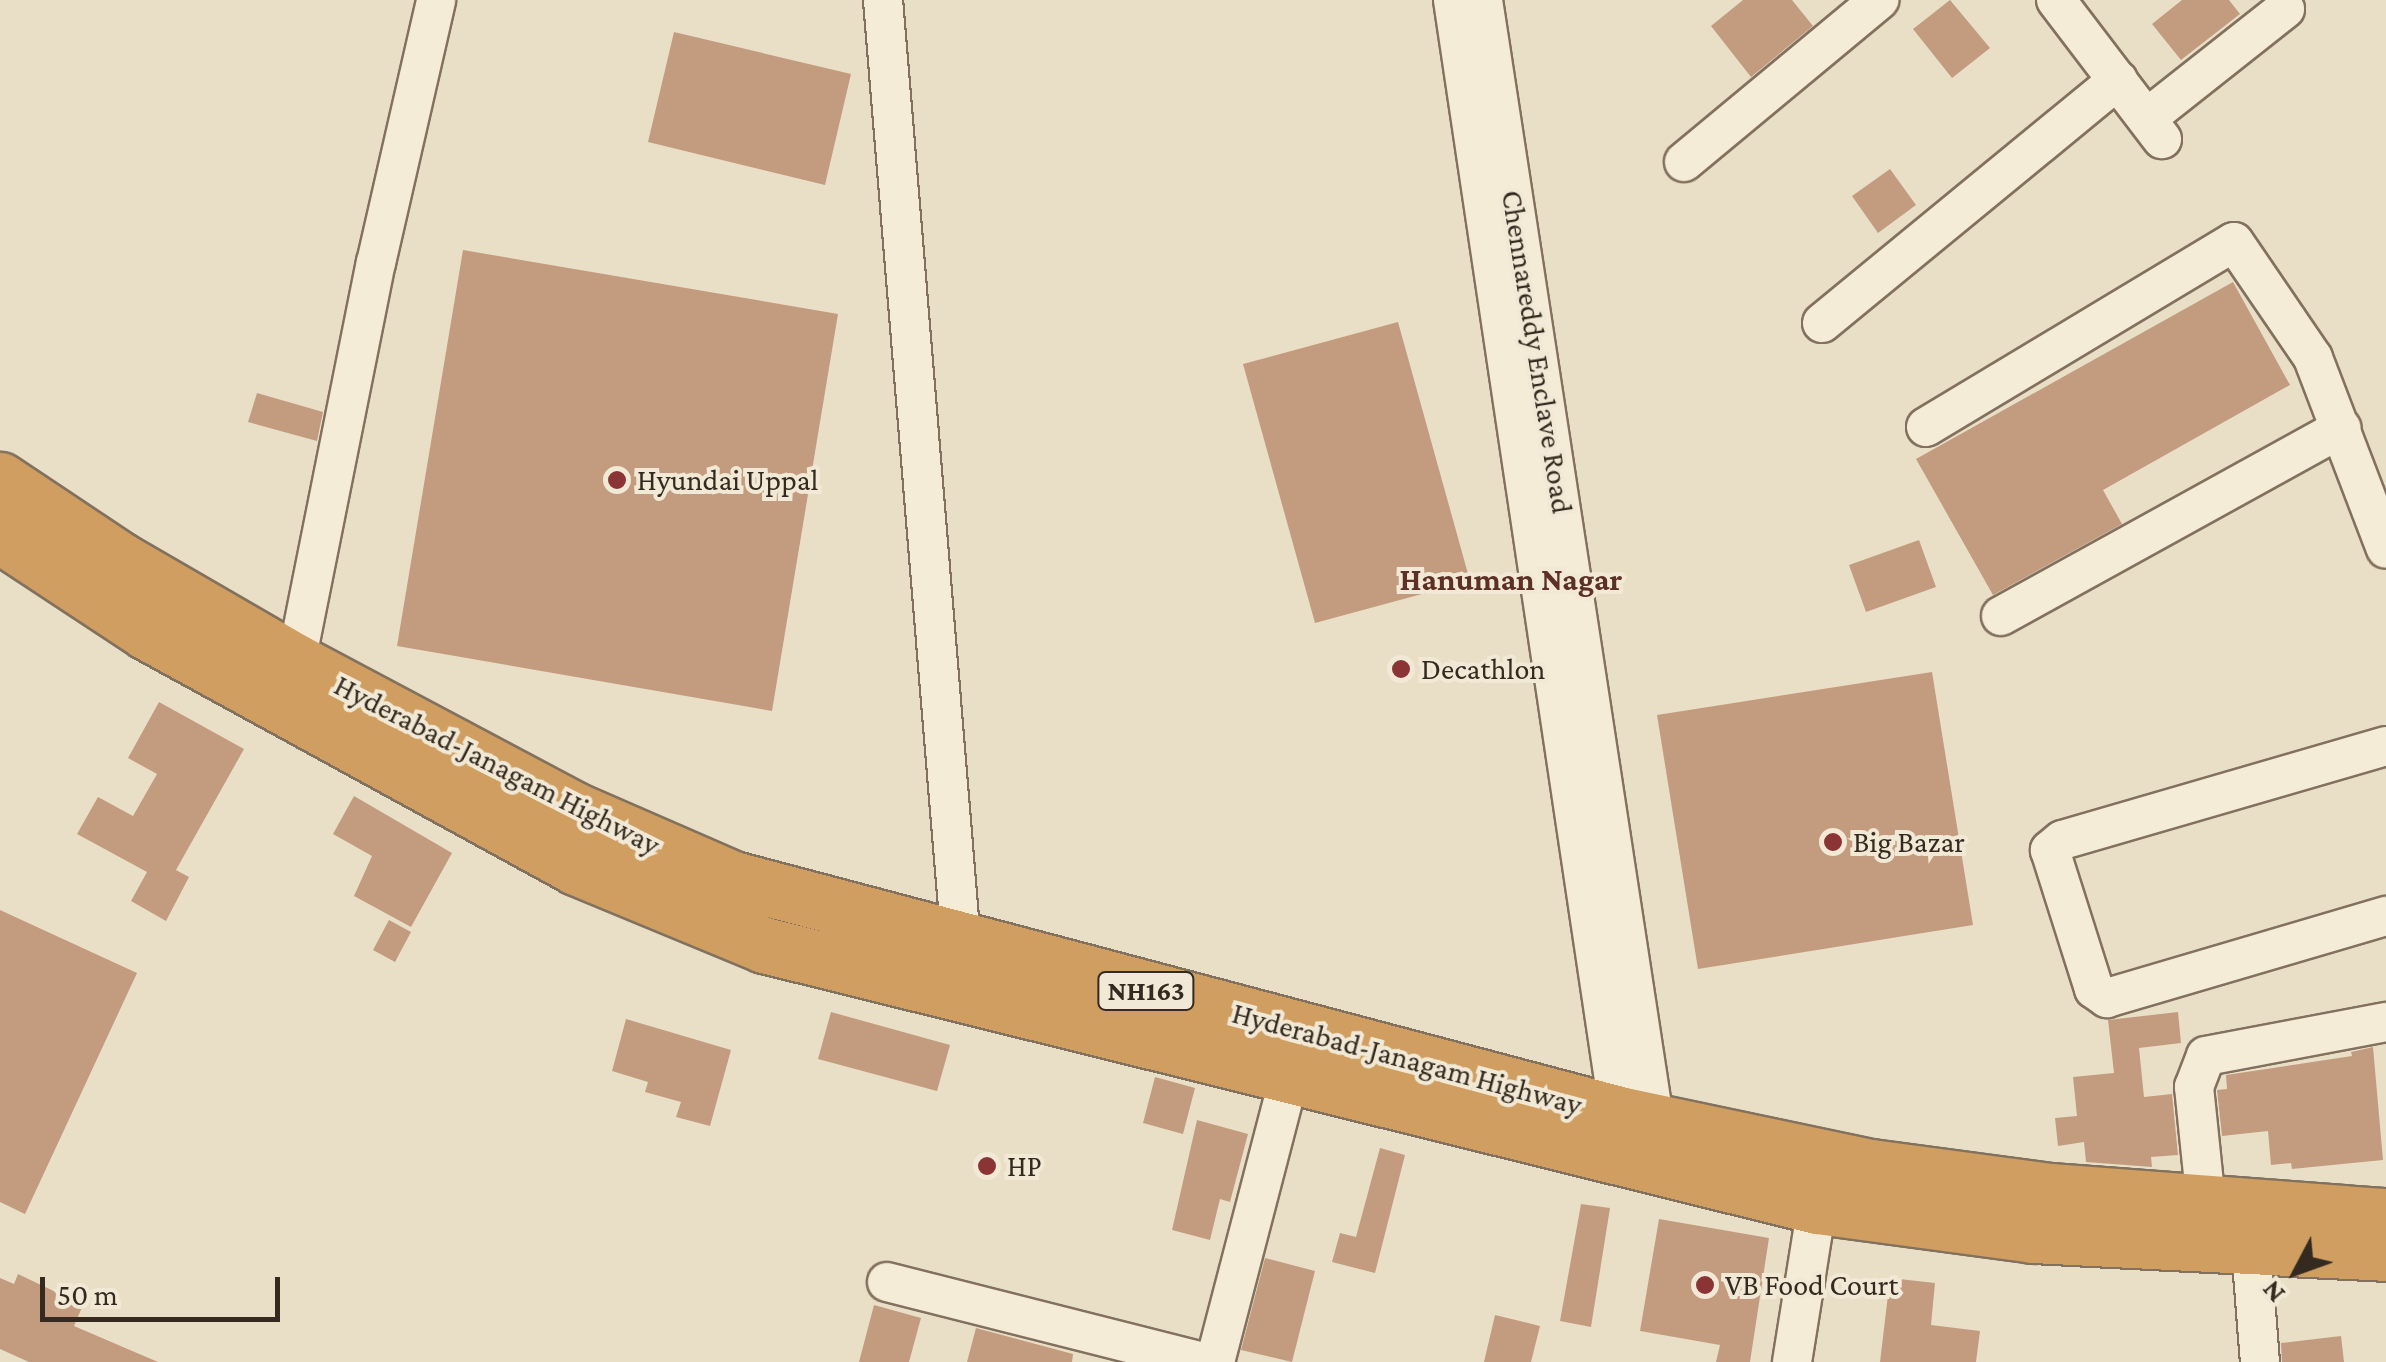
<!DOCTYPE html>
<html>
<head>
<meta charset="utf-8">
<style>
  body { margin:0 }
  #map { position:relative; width:2386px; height:1362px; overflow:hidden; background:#e9dfc6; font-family:"Crimson Pro",serif }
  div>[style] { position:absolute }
  .building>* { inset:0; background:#c39c80 }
  .roads { filter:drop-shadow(2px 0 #82715e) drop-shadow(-2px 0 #82715e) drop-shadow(0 2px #82715e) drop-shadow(0 -2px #82715e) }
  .minor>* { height:38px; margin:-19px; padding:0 19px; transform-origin:19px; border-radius:19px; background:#f5ecd8 }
  .highway>* { height:55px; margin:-27.5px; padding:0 27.5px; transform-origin:27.5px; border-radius:27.5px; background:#cf9e60 }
  .dots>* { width:28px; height:28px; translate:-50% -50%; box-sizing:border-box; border:5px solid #f1e9d5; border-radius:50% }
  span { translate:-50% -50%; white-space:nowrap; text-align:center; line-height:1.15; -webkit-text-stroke:8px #f1e9d5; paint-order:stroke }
  .shield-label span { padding:2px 8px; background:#f1e9d5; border:2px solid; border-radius:8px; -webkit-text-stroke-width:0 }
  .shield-label { font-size:28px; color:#342a20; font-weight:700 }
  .street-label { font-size:30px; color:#342a20 }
  .poi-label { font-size:30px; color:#342a20 }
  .left { translate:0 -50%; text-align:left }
  .neighbourhood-label { font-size:32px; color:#5c3024; font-weight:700 }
  .north { position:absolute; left:2246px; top:1222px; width:100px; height:100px; -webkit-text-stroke:8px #f1e9d5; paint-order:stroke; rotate:229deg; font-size:28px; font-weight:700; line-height:40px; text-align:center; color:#342a20 }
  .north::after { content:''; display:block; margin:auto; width:35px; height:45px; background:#342a20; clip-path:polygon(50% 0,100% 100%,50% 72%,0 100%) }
  .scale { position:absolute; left:40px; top:1277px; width:240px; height:45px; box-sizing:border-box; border:5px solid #342a20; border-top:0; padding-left:12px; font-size:30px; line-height:35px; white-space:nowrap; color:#342a20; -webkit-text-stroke:8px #f1e9d5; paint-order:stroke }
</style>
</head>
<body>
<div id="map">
  <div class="building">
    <div style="clip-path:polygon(1743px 0,1792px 0,1813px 26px,1751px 77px,1711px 26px)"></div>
    <div style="clip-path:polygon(1950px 0,1990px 48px,1952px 78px,1913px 29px)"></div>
    <div style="clip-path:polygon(2182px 0,2229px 0,2240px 14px,2181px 60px,2152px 24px)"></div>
    <div style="clip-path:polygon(674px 32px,851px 74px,825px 185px,648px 142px)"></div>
    <div style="clip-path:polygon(1890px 169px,1916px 205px,1878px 233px,1852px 196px)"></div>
    <div style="clip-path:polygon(463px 250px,838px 314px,772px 711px,397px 646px)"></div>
    <div style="clip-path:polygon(2233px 282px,2290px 385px,2103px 490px,2122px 524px,1993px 595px,1916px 459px)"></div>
    <div style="clip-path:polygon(1398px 322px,1470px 581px,1315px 623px,1243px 364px)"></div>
    <div style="clip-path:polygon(257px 393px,323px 412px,317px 441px,248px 422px)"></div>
    <div style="clip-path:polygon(1919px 540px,1936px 587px,1866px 612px,1849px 565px)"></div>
    <div style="clip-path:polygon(1932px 672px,1973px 925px,1698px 969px,1657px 715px)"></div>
    <div style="clip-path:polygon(159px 702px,244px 749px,176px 870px,189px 877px,166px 921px,131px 901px,147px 872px,77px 834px,98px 797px,133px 816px,157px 774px,128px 758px)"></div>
    <div style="clip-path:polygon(354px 796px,452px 853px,411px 927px,354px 896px,372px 856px,333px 834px)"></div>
    <div style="clip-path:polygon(0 910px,137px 973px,25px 1214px,0 1202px)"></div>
    <div style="clip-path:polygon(389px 920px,411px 932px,395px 962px,373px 950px)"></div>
    <div style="clip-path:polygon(831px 1012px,950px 1045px,937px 1091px,818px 1059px)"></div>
    <div style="clip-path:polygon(2178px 1012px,2181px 1043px,2139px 1048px,2144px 1097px,2172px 1094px,2178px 1155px,2151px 1157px,2152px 1167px,2086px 1162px,2084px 1142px,2058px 1146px,2055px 1118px,2077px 1116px,2073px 1077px,2114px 1073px,2108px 1020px)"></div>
    <div style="clip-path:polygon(626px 1019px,731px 1050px,710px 1126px,676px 1117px,681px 1102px,645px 1092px,648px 1082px,612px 1071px)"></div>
    <div style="clip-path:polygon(2373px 1047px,2383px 1160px,2292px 1169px,2291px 1163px,2271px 1165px,2268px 1131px,2222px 1136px,2217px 1090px,2227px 1089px,2226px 1075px,2352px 1056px,2351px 1052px)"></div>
    <div style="clip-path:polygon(1155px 1077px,1195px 1088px,1183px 1134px,1143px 1123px)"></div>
    <div style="clip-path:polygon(1197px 1120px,1248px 1134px,1230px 1202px,1220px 1199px,1210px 1240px,1172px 1230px)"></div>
    <div style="clip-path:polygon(1380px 1148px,1405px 1155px,1375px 1273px,1332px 1262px,1340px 1233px,1356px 1237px)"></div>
    <div style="clip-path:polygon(1581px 1204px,1610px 1208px,1591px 1327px,1560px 1321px)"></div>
    <div style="clip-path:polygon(1659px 1219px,1769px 1238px,1750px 1362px,1716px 1362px,1720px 1345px,1640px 1331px)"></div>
    <div style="clip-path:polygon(1265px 1258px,1315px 1271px,1292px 1362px,1241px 1350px)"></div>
    <div style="clip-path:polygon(18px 1274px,83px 1305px,74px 1326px,158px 1362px,29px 1362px,0 1349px,0 1278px,14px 1284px)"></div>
    <div style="clip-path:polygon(1890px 1278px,1935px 1283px,1931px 1325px,1980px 1331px,1976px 1362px,1880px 1362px)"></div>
    <div style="clip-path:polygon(874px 1305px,921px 1318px,909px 1362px,859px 1362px)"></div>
    <div style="clip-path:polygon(1495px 1315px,1540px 1326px,1531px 1362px,1484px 1362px)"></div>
    <div style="clip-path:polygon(976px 1328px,1073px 1354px,1072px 1362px,967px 1362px)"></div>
    <div style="clip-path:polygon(2341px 1336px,2344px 1362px,2282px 1362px,2281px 1343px)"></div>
  </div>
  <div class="roads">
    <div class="minor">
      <div style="left:883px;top:0;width:945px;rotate:85.27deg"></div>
      <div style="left:1453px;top:0;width:1126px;rotate:81.52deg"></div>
      <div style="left:1483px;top:0;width:1132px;rotate:81.31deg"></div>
      <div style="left:2056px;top:0;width:175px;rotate:52.7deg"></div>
      <div style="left:2147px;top:118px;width:176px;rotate:-38.3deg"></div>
      <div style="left:1684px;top:162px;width:254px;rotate:-39.7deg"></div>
      <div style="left:1822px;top:323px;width:383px;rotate:-39.4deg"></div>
      <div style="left:1926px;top:427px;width:359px;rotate:-31deg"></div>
      <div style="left:2234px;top:242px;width:140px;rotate:55.7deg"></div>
      <div style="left:2313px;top:358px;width:204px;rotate:69.1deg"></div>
      <div style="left:2001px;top:616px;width:389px;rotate:-28.9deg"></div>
      <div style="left:296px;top:662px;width:407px;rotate:-78.7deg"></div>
      <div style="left:376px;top:263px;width:270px;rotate:-77.1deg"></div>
      <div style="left:2386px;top:746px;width:337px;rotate:163.8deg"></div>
      <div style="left:2062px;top:840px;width:16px;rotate:140deg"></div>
      <div style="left:2050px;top:850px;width:146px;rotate:72.4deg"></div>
      <div style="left:2094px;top:989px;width:16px;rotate:35deg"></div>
      <div style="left:2107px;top:998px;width:291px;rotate:-16.4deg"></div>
      <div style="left:2206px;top:1203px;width:117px;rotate:-95.9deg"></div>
      <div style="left:2194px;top:1087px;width:33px;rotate:-69deg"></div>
      <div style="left:2206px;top:1056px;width:183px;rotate:-10.7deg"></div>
      <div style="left:2251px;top:1248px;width:114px;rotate:85.5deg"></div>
      <div style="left:887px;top:1282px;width:326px;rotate:14.2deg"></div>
      <div style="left:1215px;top:1362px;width:294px;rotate:-75.4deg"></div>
      <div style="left:1792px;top:1362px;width:158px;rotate:-80.9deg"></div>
    </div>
    <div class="highway">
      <div style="left:0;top:480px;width:144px;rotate:33.7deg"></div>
      <div style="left:120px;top:560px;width:203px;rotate:30.1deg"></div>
      <div style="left:296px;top:662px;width:313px;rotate:28deg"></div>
      <div style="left:572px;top:809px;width:176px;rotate:23.5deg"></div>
      <div style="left:733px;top:879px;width:917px;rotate:14.85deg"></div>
      <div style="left:1619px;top:1114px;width:258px;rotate:11.9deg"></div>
      <div style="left:1871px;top:1167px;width:181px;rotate:7.6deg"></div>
      <div style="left:2050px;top:1191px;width:337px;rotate:4.3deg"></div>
      <div style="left:0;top:535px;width:176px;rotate:33.4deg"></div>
      <div style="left:147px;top:632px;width:489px;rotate:28.7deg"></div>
      <div style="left:576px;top:867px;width:204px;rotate:22.5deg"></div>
      <div style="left:764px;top:945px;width:1085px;rotate:13.92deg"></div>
      <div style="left:1817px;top:1206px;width:218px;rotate:7.6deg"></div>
      <div style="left:2033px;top:1235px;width:353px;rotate:2.9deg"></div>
    </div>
  </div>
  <div class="dots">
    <div style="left:617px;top:480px;background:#8b3435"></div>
    <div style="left:1401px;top:669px;background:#8b3435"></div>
    <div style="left:1833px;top:842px;background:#8b3435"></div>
    <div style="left:987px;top:1166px;background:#8b3435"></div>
    <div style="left:1705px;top:1285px;background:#8b3435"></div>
  </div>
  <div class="shield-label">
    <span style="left:1146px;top:991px">NH163</span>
  </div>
  <div class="street-label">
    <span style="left:1537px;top:352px;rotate:81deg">Chennareddy Enclave Road</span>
    <span style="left:497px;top:765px;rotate:27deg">Hyderabad-Janagam Highway</span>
    <span style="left:1407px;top:1059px;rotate:15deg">Hyderabad-Janagam Highway</span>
  </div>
  <div class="poi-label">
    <span class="left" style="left:637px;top:480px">Hyundai Uppal</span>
    <span class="left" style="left:1421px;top:669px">Decathlon</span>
    <span class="left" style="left:1853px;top:842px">Big Bazar</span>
    <span class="left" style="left:1007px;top:1166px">HP</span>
    <span class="left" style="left:1725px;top:1285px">VB Food Court</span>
  </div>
  <div class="neighbourhood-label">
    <span style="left:1511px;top:579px">Hanuman Nagar</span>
  </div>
  <div class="north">N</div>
  <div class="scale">50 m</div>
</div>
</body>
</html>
